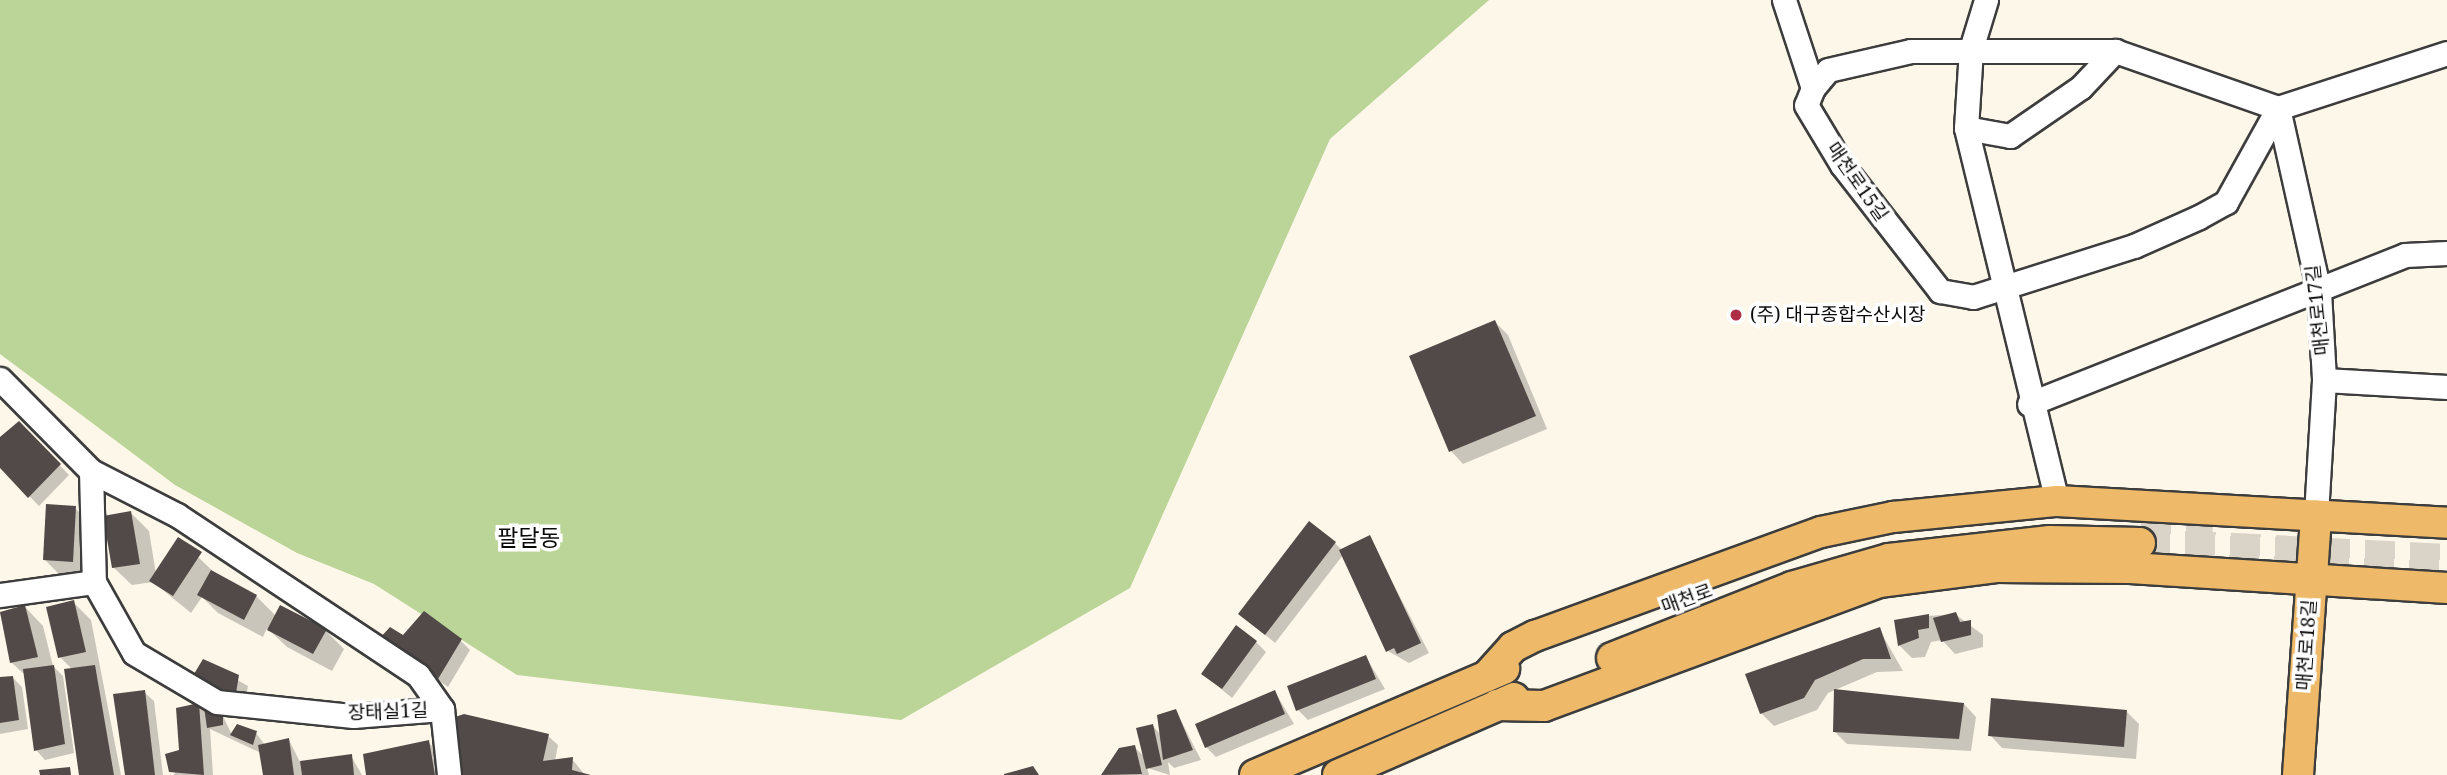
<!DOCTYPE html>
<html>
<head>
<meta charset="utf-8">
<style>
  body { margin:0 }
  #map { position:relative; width:2447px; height:775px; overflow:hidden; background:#fdf7e9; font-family:"Noto Serif","Noto Sans KR",serif }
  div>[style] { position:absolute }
  .forest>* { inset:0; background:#bbd497 }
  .shadow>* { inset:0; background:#0003 }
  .building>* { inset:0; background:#524a48 }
  .major-tunnel>* { height:30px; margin-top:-15px; transform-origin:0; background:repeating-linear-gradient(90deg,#d9d3c8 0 30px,transparent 0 45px) }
  .roads { filter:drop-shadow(2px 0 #3d3d3d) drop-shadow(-2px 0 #3d3d3d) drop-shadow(0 2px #3d3d3d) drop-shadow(0 -2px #3d3d3d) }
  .minor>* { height:23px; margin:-11.5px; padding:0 11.5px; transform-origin:11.5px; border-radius:11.5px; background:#fff }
  .major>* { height:30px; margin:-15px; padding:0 15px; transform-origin:15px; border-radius:15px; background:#eeba69 }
  .dots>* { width:19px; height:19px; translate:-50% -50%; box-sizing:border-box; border:4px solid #fff; border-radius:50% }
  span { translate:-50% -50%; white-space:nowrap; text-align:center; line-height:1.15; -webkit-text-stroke:7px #fff; paint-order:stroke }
  .street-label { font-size:19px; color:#0a0a0a }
  .poi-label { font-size:19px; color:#0a0a0a }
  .left { translate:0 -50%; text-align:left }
  .quarter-label { font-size:23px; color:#0a0a0a }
</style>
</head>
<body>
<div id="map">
  <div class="forest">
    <div style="clip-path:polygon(0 0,1489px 0,1330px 139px,1130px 588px,901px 720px,517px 675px,374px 584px,297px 553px,175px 485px,0 354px)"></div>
  </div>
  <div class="shadow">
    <div style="clip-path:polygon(1495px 322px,1508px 335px,1547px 429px,1463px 464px,1451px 451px,1412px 357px)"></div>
    <div style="clip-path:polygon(19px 423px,69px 475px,39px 506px,0 466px,0 439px)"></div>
    <div style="clip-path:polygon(75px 508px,93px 526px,90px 579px,63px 578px,45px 560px)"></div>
    <div style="clip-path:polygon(131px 513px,149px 531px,156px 574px,179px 539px,217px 575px,256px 596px,276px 616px,326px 631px,344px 649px,332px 671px,287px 647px,267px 628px,263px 637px,218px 613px,202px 597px,191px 613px,153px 582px,132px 585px,113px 567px)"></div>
    <div style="clip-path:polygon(1369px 537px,1429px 653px,1409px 663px,1388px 651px,1343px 555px,1275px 643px,1240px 614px,1335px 543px,1342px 550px)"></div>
    <div style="clip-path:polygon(73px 602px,91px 620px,121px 775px,81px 775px,73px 670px,60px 657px)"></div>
    <div style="clip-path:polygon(25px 607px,43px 626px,53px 666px,63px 676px,74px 753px,45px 760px,36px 750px,26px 676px,12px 663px,0 613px)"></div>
    <div style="clip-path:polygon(1955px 614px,1983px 635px,1983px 647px,1955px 654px,1942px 640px,1931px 642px,1925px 657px,1912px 658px,1899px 645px,1928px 616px)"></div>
    <div style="clip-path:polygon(1879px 629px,1903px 671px,1877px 672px,1828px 693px,1817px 710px,1774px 726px,1761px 713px)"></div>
    <div style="clip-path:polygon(403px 638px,461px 641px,470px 650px,448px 687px,391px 648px)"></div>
    <div style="clip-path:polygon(1256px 642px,1266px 652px,1232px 698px,1203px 674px)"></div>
    <div style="clip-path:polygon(1366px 657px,1385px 689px,1308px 720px,1298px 710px)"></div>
    <div style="clip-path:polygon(203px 661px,248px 686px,244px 707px)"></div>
    <div style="clip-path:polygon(13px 678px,22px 687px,28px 729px,0 734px,0 679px)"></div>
    <div style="clip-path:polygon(144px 692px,154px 701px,163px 775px,127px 775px)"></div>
    <div style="clip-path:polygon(1275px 692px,1294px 724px,1216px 757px,1206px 747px)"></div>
    <div style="clip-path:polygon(1964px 704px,1976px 717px,1971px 751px,1847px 744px,1834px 731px)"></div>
    <div style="clip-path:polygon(199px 705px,222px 714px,232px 735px,256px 733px,265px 745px,289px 740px,300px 762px,351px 756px,362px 775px,265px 775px,261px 753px,210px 729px,213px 775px,174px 775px)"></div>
    <div style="clip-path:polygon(1176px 711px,1201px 760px,1174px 768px,1168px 762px,1170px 775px,1147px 768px,1149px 775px,1103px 775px,1120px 750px,1134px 747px,1145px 757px,1153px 726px,1161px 735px)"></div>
    <div style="clip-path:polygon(2126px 711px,2139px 724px,2136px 759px,2002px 748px,1990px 735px)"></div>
    <div style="clip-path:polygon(548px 736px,558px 745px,555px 761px,572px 759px,585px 775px,459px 775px)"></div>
    <div style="clip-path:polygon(428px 742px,438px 752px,442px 775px,367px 775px)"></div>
  </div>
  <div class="building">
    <div style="clip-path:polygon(1495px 320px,1536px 416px,1449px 452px,1409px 356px)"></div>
    <div style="clip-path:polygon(19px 421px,61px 464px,28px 498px,0 468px,0 437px)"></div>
    <div style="clip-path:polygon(46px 504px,76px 506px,73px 562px,43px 560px)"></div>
    <div style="clip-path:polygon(131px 511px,140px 564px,112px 568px,103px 516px)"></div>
    <div style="clip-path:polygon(1309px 521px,1336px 542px,1265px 635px,1238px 614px)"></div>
    <div style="clip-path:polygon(1370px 535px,1421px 643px,1397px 654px,1394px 648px,1386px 652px,1339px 550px)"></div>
    <div style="clip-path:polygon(178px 537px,202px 552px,173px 596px,149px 581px)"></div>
    <div style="clip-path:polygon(211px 570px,257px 595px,244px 620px,197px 595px)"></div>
    <div style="clip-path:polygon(74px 600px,86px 652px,58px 658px,46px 607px)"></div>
    <div style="clip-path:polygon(25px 605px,38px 657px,10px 663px,0 612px)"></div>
    <div style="clip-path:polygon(280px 605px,327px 629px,313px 654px,267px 630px)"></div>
    <div style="clip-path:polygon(424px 611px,462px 639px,438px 679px,379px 639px,390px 627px,403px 635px)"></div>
    <div style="clip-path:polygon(1956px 612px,1960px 622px,1971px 620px,1971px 635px,1941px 642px,1933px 618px)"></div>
    <div style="clip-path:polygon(1929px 614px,1929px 628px,1918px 630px,1919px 638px,1898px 646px,1894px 620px)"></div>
    <div style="clip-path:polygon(1236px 625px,1257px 641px,1222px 689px,1201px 674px)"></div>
    <div style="clip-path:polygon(1880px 627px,1891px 659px,1863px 659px,1815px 680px,1804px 698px,1760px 714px,1745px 674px)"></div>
    <div style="clip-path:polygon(1366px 655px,1376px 679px,1296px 711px,1287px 686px)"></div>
    <div style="clip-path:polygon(203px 659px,239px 675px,235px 699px,191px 679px)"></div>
    <div style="clip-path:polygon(54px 665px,65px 744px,34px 751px,23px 669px)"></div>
    <div style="clip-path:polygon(95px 665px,114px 775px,79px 775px,64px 669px)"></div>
    <div style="clip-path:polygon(13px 676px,19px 720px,0 723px,0 677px)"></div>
    <div style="clip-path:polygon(1834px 689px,1964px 703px,1959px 739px,1833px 732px)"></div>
    <div style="clip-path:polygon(145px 690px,155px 775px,125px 775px,113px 694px)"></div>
    <div style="clip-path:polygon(1275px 690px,1285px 714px,1205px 748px,1195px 724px)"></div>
    <div style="clip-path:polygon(1991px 698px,2127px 710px,2124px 747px,1988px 736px)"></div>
    <div style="clip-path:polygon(199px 703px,204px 775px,169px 772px,165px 754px,179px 750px,176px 708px)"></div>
    <div style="clip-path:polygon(204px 707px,223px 712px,223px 725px,207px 728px)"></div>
    <div style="clip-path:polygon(1176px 709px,1193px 750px,1163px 760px,1157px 715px)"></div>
    <div style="clip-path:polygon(464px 714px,549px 734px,543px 761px,573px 757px,572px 770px,591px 775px,457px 775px,455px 717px)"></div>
    <div style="clip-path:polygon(237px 724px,257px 731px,253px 745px,230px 735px)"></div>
    <div style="clip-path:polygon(1153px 724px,1162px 765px,1146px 769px,1136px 728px)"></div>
    <div style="clip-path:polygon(289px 738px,294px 775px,263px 775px,258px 745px)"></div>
    <div style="clip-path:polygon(429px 740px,435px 775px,366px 775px,363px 754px)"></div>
    <div style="clip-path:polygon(1135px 745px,1142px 774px,1101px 775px,1119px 748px)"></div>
    <div style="clip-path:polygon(352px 754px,354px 775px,302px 775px,300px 761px)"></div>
    <div style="clip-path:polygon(1033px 766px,1039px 775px,1004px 775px,1004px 774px)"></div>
    <div style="clip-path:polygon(70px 767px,71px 775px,40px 775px,39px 770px)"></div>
  </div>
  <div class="major-tunnel">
    <div style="left:2141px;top:522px;width:72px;rotate:4deg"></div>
    <div style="left:2140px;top:543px;width:307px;rotate:3deg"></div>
  </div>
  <div class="roads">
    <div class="minor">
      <div style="left:1784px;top:0;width:93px;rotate:71.8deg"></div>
      <div style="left:1813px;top:88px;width:18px;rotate:112deg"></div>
      <div style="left:1806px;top:105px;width:70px;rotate:59deg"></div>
      <div style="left:1842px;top:165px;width:160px;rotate:52.1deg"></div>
      <div style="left:1940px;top:291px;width:34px;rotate:10deg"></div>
      <div style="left:1973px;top:297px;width:169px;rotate:-17.6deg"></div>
      <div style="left:2134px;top:246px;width:71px;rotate:-24deg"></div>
      <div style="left:2199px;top:217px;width:31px;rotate:-29deg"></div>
      <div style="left:2226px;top:202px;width:107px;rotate:-61deg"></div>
      <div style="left:1986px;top:0;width:51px;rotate:107deg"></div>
      <div style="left:1971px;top:49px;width:79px;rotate:93.6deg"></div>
      <div style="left:1966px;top:128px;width:384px;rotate:76.3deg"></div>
      <div style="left:1813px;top:88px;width:23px;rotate:-50deg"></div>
      <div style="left:1828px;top:70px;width:85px;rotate:-12.9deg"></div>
      <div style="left:1911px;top:51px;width:204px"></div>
      <div style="left:2115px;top:51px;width:173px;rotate:19.3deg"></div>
      <div style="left:2278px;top:108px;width:178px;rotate:-18deg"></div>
      <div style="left:2278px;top:108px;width:189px;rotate:77.4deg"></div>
      <div style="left:2319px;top:292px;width:88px;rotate:86.7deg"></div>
      <div style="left:2324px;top:380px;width:136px;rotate:93.4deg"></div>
      <div style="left:1966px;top:128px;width:45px;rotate:10.3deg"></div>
      <div style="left:2010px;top:136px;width:86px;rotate:-34.6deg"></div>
      <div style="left:2081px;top:87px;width:50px;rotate:-46.6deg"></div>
      <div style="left:0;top:379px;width:129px;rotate:45.3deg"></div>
      <div style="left:91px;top:471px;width:97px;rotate:27.1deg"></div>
      <div style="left:177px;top:515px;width:289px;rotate:33.6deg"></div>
      <div style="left:418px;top:675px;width:42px;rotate:54.8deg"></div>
      <div style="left:442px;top:709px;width:66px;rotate:83.9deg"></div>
      <div style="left:2324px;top:380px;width:123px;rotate:3.3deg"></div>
      <div style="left:2029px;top:404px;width:404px;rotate:-21.6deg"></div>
      <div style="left:2405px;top:255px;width:42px;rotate:-2.7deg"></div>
      <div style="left:91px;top:471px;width:111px;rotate:88.5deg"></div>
      <div style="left:94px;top:582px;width:81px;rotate:60.6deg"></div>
      <div style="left:134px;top:653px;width:96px;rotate:30.6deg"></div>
      <div style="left:217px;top:702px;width:137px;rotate:5.9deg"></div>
      <div style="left:353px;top:716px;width:89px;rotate:-4.5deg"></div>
      <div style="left:0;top:595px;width:95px;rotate:-7.9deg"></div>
    </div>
    <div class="major">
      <div style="left:1612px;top:658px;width:193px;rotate:-21.5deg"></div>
      <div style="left:1792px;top:587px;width:101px;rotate:-16.1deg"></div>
      <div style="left:1889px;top:559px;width:162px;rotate:-6.4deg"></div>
      <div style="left:2050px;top:541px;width:90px;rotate:1.3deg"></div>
      <div style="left:1487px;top:676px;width:39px;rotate:-48deg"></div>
      <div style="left:1513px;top:647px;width:25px;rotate:-27deg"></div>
      <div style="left:1535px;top:636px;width:304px;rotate:-20deg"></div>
      <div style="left:1821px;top:532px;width:74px;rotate:-11.8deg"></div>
      <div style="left:1893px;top:517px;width:165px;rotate:-5.6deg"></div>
      <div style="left:2057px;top:501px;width:391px;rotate:3.2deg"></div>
      <div style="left:1497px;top:705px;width:47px;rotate:1.2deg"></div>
      <div style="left:1544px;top:706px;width:357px;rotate:-20.3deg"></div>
      <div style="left:1879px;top:582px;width:118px;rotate:-7.3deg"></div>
      <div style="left:1996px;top:567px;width:134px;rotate:0.4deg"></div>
      <div style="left:2130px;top:568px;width:318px;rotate:3.6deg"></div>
      <div style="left:1255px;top:775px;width:271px;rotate:-23.1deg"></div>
      <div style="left:1338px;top:775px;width:192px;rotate:-23.6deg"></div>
      <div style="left:2298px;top:775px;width:260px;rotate:-86deg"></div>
    </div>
  </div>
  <div class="dots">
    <div style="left:1736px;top:315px;background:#af2e47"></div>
  </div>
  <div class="street-label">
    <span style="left:1857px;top:182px;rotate:55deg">매천로15길</span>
    <span style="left:2318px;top:310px;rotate:-96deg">매천로17길</span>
    <span style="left:1687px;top:599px;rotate:-20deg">매천로</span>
    <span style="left:2307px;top:645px;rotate:-86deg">매천로18길</span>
    <span style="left:388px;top:712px;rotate:-2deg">장태실1길</span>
  </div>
  <div class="poi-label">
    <span class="left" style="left:1750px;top:315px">(주) 대구종합수산시장</span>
  </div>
  <div class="quarter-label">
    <span style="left:529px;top:537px">팔달동</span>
  </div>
</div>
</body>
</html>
